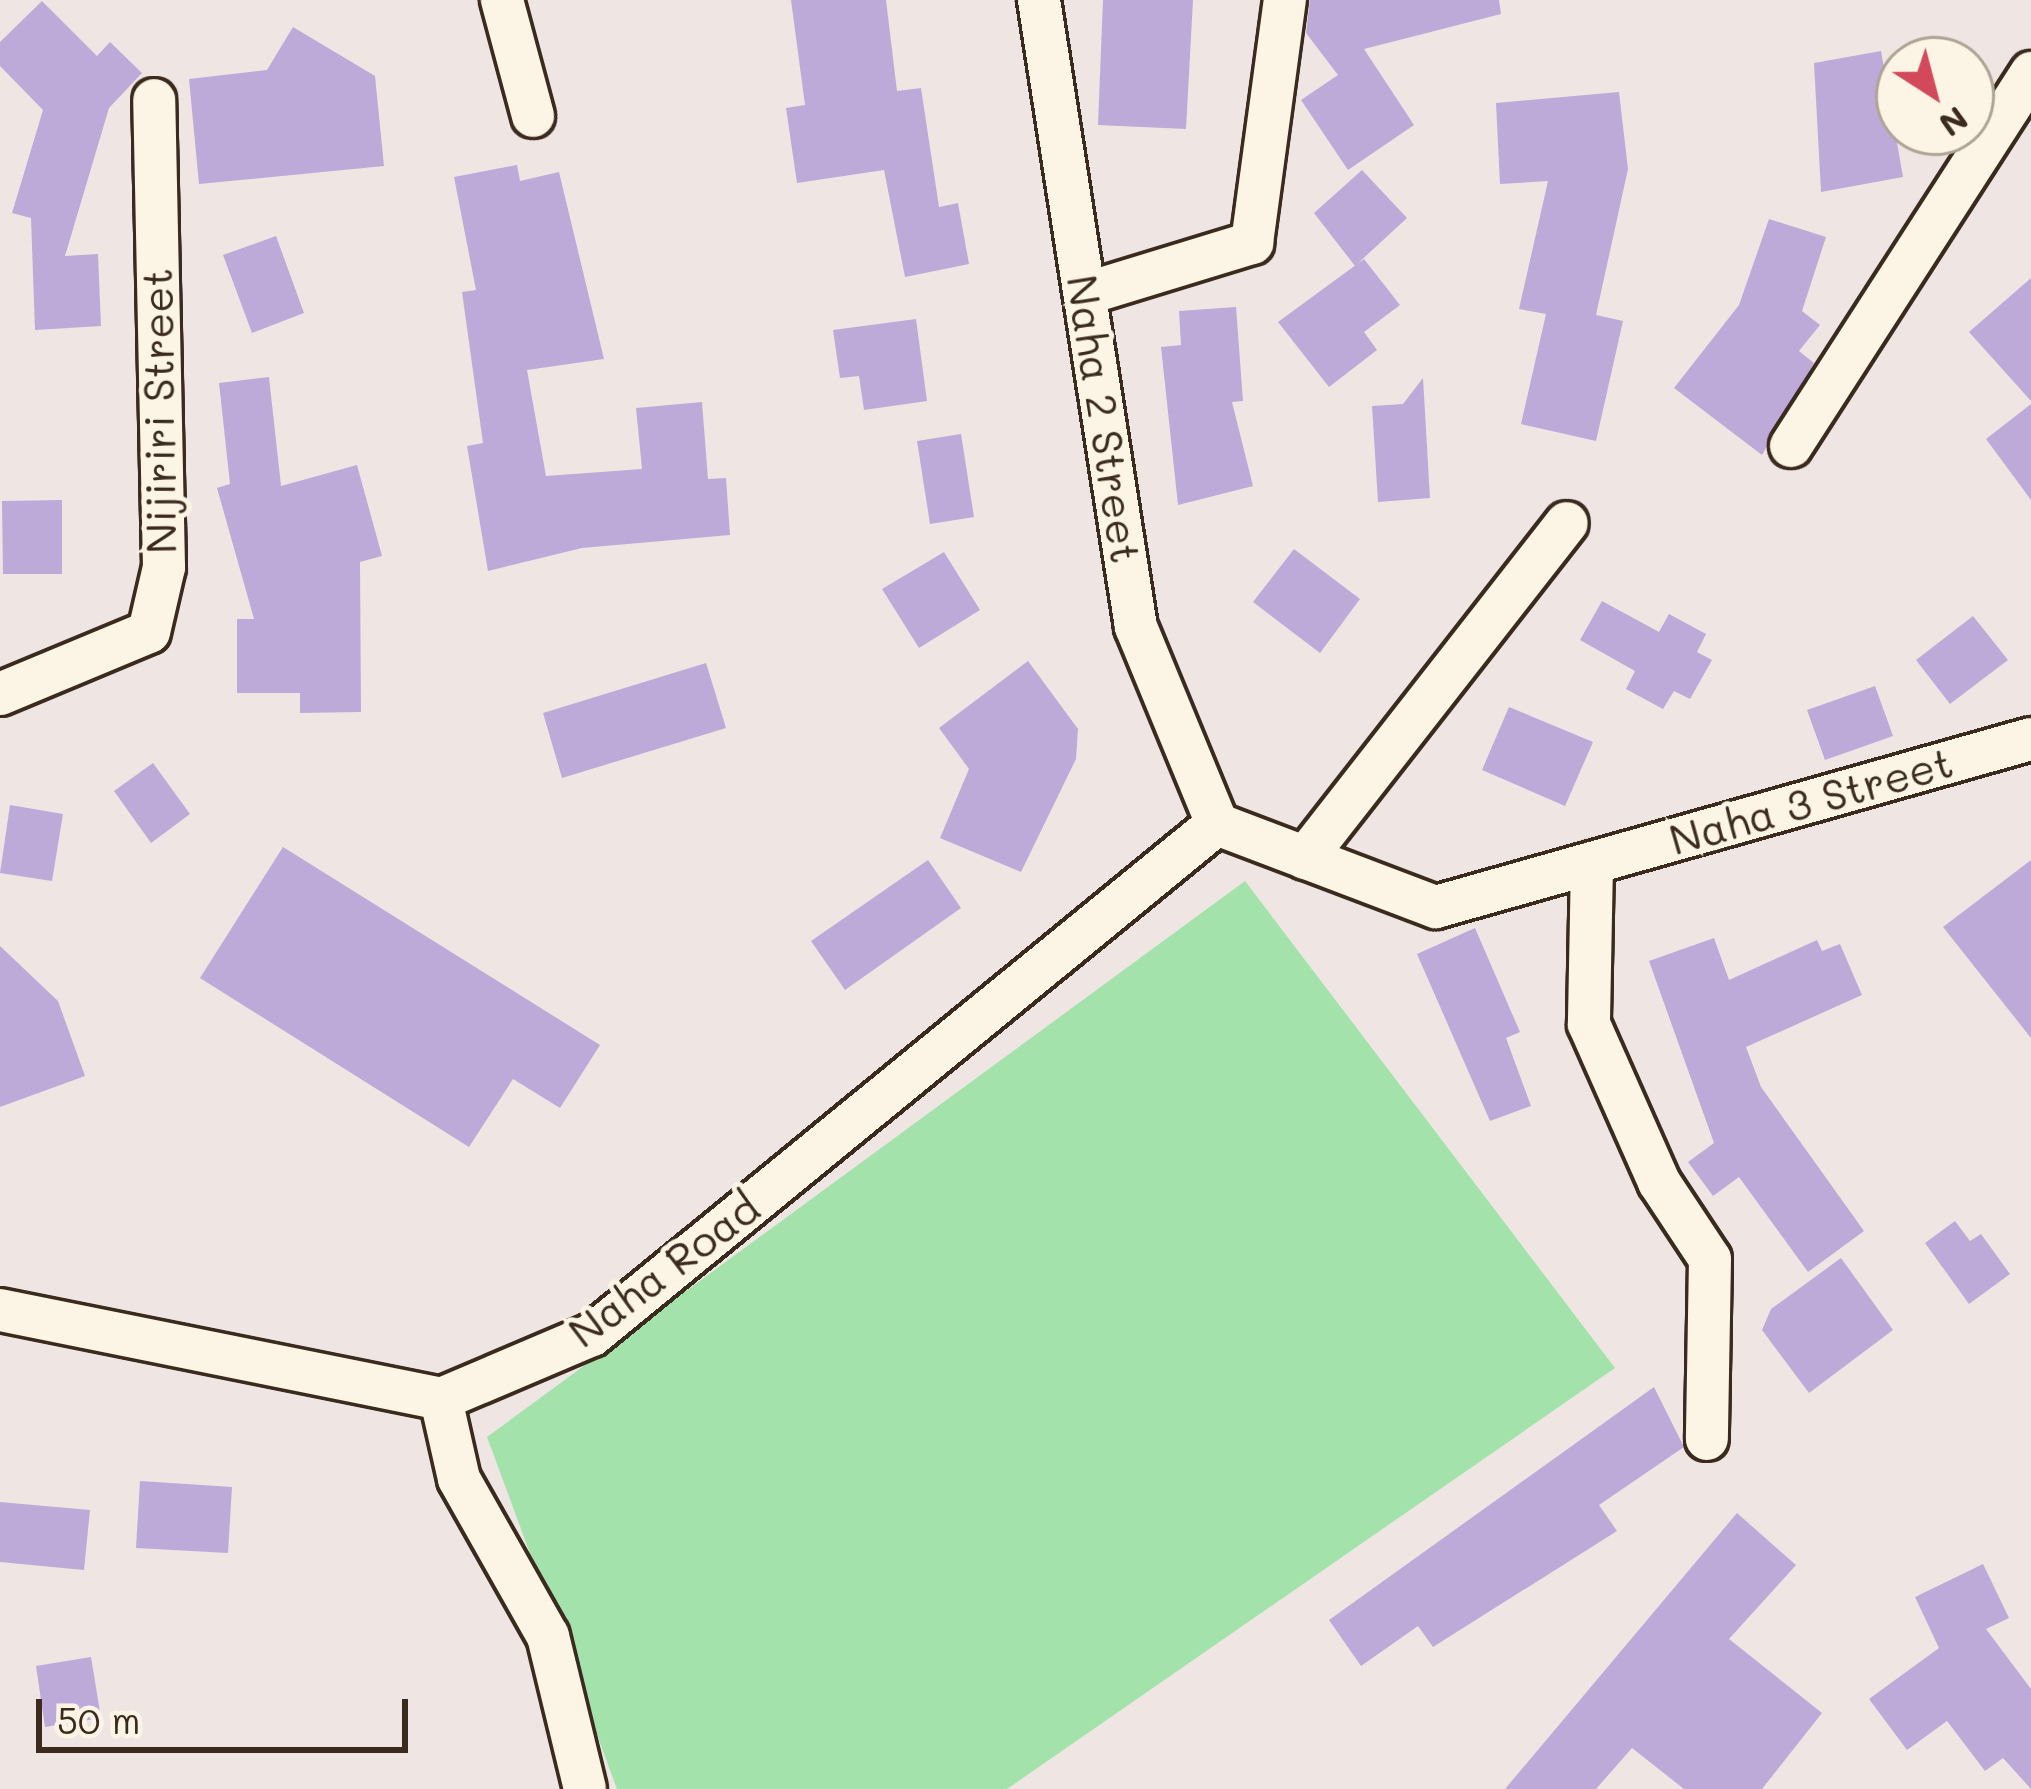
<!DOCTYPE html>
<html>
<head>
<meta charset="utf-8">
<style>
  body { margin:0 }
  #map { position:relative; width:2031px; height:1789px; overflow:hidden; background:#efe6e3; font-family:Mali,sans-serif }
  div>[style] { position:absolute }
  .green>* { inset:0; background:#a3e3ab }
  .building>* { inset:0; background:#bdaad9 }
  .roads { filter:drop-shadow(3px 0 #3b2a1e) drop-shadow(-3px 0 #3b2a1e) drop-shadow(0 3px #3b2a1e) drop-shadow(0 -3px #3b2a1e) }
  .street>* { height:42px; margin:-21px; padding:0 21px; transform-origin:21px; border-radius:21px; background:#fcf5e5 }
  span { translate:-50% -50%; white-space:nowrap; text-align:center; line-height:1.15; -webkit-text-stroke:10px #fcf5e5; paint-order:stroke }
  .street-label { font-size:42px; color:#3b2a1e }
  .north { position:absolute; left:1875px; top:36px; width:120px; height:120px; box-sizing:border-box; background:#fcf5e5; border:3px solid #afa495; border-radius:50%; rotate:144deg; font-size:33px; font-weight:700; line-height:48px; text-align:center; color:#3b2a1e }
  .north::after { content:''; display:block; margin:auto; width:42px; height:54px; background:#d1495b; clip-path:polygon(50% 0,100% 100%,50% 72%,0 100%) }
  .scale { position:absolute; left:36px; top:1699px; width:372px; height:54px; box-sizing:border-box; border:6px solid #3b2a1e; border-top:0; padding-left:15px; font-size:36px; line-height:42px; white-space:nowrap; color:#3b2a1e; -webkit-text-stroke:9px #fcf5e5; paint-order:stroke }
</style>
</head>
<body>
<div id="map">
  <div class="green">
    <div style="clip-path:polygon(1245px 881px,1615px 1368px,1007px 1789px,617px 1789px,487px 1437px)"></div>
  </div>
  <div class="building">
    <div style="clip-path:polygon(791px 0,886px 0,897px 91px,921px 88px,939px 207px,958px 203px,969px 264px,905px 277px,884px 170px,797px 183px,786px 108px,805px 105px)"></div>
    <div style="clip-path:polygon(1103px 0,1193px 0,1186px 129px,1098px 125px)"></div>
    <div style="clip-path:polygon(1310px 0,1499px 0,1501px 14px,1364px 49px,1414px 125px,1348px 170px,1301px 100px,1338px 75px,1306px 33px)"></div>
    <div style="clip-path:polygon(42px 1px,97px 56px,110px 42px,142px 73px,109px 108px,65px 256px,98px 254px,101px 326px,35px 330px,31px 218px,12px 213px,43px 110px,0 66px,0 42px)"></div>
    <div style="clip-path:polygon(293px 27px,375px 76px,384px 166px,199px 184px,189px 79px,267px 70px)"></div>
    <div style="clip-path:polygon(1881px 51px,1903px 177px,1821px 192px,1814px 63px)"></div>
    <div style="clip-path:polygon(1619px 92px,1628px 169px,1596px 315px,1623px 321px,1596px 441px,1521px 424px,1546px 314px,1519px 309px,1548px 181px,1500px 184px,1496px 103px)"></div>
    <div style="clip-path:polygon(517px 165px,520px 181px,559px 172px,604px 359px,527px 370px,546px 476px,642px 469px,636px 408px,702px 402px,708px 479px,726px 478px,730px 535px,582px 548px,488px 571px,467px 446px,483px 443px,462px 292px,476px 290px,454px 177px)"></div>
    <div style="clip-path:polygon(1362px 170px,1407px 218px,1355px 266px,1314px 213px)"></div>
    <div style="clip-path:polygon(1769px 219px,1826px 237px,1802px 311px,1820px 325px,1799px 351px,1814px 363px,1762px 455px,1674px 388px,1739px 305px)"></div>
    <div style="clip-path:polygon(276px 236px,304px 313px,252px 333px,223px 255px)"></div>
    <div style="clip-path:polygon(1364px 259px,1400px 305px,1364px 332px,1377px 350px,1329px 387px,1278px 322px)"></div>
    <div style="clip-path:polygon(2031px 278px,2031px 401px,1969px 332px)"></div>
    <div style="clip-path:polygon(1236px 307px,1243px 401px,1232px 402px,1253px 486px,1178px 505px,1161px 347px,1181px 345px,1179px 311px)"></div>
    <div style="clip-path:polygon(916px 319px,927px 401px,864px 410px,859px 376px,840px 378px,833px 330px)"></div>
    <div style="clip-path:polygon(269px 377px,281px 486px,357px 465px,382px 556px,360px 562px,361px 712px,300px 713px,300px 693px,237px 693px,237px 619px,254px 619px,217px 488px,230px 484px,219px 383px)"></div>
    <div style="clip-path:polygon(1423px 378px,1430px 498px,1378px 502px,1372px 406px,1403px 404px)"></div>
    <div style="clip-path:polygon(2031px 404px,2031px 500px,1986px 439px)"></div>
    <div style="clip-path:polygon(961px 434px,974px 517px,930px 524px,917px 441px)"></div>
    <div style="clip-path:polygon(62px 500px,62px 574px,3px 574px,2px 501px)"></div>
    <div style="clip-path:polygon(1294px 549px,1360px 599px,1320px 653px,1253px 602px)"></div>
    <div style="clip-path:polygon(944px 552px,980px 610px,919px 648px,882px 589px)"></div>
    <div style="clip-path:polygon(1602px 601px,1659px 632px,1669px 614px,1706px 634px,1697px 652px,1712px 660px,1690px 699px,1674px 691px,1663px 709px,1626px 689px,1635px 671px,1580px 640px)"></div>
    <div style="clip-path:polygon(1973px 616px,2008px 660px,1950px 704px,1916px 660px)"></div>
    <div style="clip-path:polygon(1028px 661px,1078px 729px,1076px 759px,1021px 872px,940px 838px,969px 769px,939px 728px)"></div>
    <div style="clip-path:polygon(706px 663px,726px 728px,562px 778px,543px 713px)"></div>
    <div style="clip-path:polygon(1875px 686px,1893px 736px,1825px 760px,1807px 710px)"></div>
    <div style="clip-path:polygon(1509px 707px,1593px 742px,1565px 806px,1482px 770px)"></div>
    <div style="clip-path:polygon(153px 763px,190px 814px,151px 843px,114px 791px)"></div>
    <div style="clip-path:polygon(10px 805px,63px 814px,52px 881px,0 873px)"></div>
    <div style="clip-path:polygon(283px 847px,600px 1045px,560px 1108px,513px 1079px,469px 1147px,200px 978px)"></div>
    <div style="clip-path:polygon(928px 860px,961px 908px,845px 990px,811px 941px)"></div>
    <div style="clip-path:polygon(2031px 860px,2031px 1038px,1943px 927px)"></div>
    <div style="clip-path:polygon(1475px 928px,1520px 1032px,1506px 1038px,1531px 1106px,1490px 1121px,1417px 954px)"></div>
    <div style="clip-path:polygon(1714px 938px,1729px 980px,1817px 940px,1822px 951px,1840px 944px,1862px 995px,1746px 1047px,1761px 1087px,1864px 1231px,1808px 1272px,1739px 1177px,1713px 1196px,1688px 1162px,1714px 1143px,1649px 961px)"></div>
    <div style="clip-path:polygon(0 946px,58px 1001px,85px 1076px,0 1107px)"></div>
    <div style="clip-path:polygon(1955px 1221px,1970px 1241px,1981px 1234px,2010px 1274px,1969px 1304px,1925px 1243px)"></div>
    <div style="clip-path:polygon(1841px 1258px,1893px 1330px,1809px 1393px,1762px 1330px,1771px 1309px)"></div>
    <div style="clip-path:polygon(1654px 1387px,1684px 1447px,1599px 1505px,1617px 1531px,1433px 1647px,1418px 1626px,1361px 1666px,1329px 1620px)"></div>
    <div style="clip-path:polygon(140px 1481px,232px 1487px,228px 1553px,136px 1548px)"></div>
    <div style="clip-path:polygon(0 1502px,90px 1510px,84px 1570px,0 1562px)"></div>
    <div style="clip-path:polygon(1737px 1513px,1796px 1565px,1729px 1639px,1822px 1713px,1762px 1789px,1684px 1789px,1632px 1748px,1596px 1789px,1505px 1789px)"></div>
    <div style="clip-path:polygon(1983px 1564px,2009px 1618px,1986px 1629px,2031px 1689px,2031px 1789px,2003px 1758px,1985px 1771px,1947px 1721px,1907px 1750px,1869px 1699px,1939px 1648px,1915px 1597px)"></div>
    <div style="clip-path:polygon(91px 1657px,101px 1718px,45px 1727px,36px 1666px)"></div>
  </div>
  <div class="roads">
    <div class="street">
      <div style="left:502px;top:0;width:120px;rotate:75deg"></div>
      <div style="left:1039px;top:0;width:634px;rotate:81.21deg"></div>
      <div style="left:1136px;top:627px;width:213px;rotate:67.6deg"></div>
      <div style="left:1085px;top:294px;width:175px;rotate:-17deg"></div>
      <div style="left:1252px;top:243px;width:245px;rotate:-82.3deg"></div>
      <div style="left:1791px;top:446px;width:444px;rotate:-57.2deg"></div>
      <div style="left:0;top:694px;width:161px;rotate:-22.6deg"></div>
      <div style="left:149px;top:632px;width:67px;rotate:-77deg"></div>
      <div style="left:164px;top:567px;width:467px;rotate:-91.2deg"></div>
      <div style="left:1217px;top:824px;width:234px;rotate:20.8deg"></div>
      <div style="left:1436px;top:907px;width:618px;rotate:-15.77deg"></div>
      <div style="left:1305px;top:858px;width:425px;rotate:-52deg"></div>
      <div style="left:1592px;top:863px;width:161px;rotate:91.1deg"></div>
      <div style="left:1589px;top:1024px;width:173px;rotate:66.1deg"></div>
      <div style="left:1659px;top:1182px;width:92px;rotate:56.5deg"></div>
      <div style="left:1710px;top:1259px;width:180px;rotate:91deg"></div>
      <div style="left:0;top:1310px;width:450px;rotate:11.4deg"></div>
      <div style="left:441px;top:1399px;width:164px;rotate:-23deg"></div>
      <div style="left:592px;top:1335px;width:807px;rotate:-39.27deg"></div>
      <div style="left:441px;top:1399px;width:82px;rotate:77.3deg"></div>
      <div style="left:459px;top:1479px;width:180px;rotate:60.5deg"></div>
      <div style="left:548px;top:1636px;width:157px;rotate:76.4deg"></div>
    </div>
  </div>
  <div class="street-label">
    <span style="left:159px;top:411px;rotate:-91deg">Nijiriri Street</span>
    <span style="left:1104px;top:419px;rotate:81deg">Naha 2 Street</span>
    <span style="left:1811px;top:801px;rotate:-16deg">Naha 3 Street</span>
    <span style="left:664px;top:1270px;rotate:-37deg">Naha Road</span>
  </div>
  <div class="north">N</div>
  <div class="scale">50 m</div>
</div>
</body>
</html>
